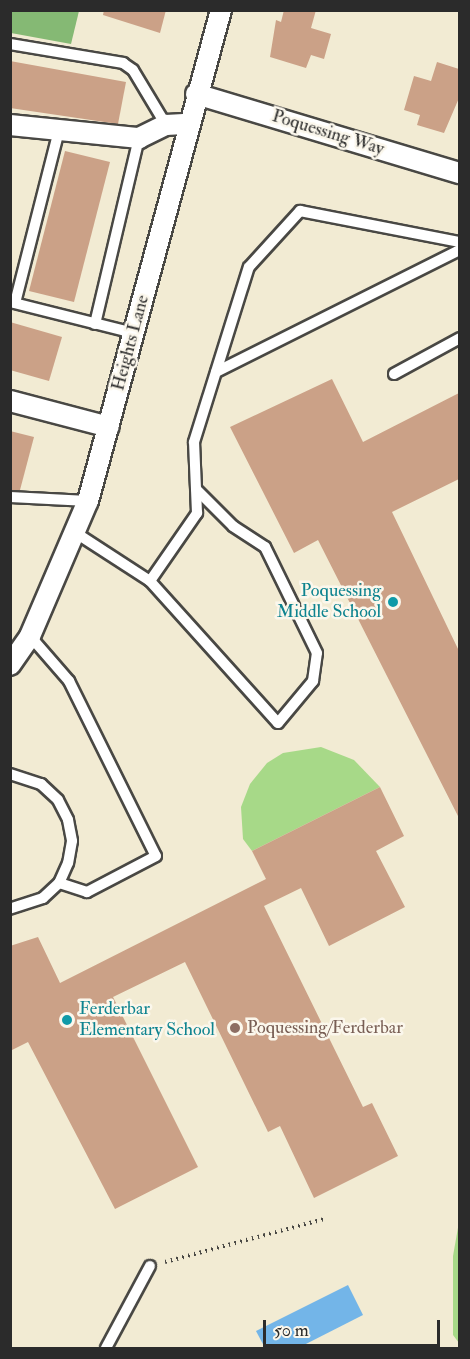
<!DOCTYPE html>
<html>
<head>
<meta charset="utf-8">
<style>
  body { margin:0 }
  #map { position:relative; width:470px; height:1359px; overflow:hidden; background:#f2ebd3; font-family:"IM FELL Double Pica",serif }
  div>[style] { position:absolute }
  .green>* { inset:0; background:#a7d988 }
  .forest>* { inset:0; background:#85b974 }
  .water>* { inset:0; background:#73b5e8 }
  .building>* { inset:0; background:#cba187 }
  .path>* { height:4px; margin-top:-2px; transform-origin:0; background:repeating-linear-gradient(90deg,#494844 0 1.5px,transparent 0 6px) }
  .roads { filter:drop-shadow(2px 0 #494844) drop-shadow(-2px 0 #494844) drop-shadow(0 2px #494844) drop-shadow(0 -2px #494844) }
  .service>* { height:10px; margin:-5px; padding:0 5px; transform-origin:5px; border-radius:5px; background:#fff }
  .minor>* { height:20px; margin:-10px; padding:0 10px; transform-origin:10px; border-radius:10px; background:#fff }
  .dots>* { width:16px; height:16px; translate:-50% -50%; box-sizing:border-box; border:3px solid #fbf7ec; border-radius:50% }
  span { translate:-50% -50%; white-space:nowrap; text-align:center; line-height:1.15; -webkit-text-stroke:5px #fbf7ec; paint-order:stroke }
  .street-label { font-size:18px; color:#2b2b2b }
  .culture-label { font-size:18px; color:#0d838f }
  .right { translate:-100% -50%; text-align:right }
  .left { translate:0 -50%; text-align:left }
  .education-label { font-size:18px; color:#785e54 }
  .frame { position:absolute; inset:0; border:12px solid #2b2b2b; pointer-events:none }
  .scale { position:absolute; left:263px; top:1320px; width:177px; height:27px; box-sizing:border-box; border:3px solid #2b2b2b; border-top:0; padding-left:8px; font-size:18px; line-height:21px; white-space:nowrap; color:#2b2b2b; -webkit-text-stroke:4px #fbf7ec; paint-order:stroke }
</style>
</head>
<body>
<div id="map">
  <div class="green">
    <div style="clip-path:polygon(321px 747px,354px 760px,380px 787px,252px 851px,243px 839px,241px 807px,250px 784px,267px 763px,283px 753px)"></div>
    <div style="clip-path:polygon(459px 1222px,459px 1343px,453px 1335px,453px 1256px)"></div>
  </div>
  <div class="forest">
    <div style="clip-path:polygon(10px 11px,79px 11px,71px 44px,11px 33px)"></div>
  </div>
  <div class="water">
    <div style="clip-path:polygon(348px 1285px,363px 1315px,298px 1348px,265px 1348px,256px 1331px)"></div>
  </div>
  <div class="building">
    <div style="clip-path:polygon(104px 10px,166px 10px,160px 33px,103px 15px)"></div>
    <div style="clip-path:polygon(284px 10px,316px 10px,311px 28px,331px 34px,324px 59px,311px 55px,306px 68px,270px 57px,276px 20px,281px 22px)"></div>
    <div style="clip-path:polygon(10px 61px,126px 82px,118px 124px,10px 108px)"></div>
    <div style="clip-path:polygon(437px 62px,459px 69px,459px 98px,444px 133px,417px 125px,420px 115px,404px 110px,414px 76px,431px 81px)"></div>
    <div style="clip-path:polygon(65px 151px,110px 162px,74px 302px,29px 291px)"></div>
    <div style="clip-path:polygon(10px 322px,62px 337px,49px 381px,10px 370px)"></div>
    <div style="clip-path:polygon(332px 379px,363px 442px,459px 393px,459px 479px,392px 512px,459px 651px,459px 818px,318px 540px,294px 553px,230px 427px)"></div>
    <div style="clip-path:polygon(10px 431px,34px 437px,20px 490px,10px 490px)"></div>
    <div style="clip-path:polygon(380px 787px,404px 836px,376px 851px,405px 907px,329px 946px,301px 888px,264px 906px,363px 1107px,372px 1103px,398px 1156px,314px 1198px,280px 1126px,268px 1132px,185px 962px,113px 997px,198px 1167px,115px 1209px,28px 1042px,10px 1051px,10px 946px,38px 937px,60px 983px,266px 879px,252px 851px)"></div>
  </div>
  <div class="path">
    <div style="left:165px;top:1262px;width:165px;rotate:-15.1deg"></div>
  </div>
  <div class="roads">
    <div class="service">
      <div style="left:10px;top:44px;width:115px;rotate:9.5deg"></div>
      <div style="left:123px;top:63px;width:12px;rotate:35deg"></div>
      <div style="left:133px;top:70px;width:64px;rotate:59deg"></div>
      <div style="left:10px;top:302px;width:127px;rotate:14.1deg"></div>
      <div style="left:15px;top:303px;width:179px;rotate:-75.7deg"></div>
      <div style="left:95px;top:324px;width:191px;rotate:-76.7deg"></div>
      <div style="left:216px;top:372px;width:273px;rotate:-26.6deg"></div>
      <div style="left:394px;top:374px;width:75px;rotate:-28.6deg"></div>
      <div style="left:10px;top:497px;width:78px;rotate:2.9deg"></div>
      <div style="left:76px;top:533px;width:88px;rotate:33deg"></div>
      <div style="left:150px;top:581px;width:191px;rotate:48deg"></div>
      <div style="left:278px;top:723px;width:55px;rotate:-50.2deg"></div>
      <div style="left:313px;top:681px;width:28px;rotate:-82deg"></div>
      <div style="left:317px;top:653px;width:118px;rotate:-116.1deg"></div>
      <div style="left:265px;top:547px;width:38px;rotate:-147deg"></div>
      <div style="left:233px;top:526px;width:52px;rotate:-135deg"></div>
      <div style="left:150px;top:581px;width:83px;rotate:-55.3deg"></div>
      <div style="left:197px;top:513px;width:71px;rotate:-92.4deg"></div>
      <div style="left:194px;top:442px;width:183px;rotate:-72.6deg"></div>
      <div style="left:249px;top:267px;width:76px;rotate:-47.7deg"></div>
      <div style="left:300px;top:211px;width:163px;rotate:11deg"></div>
      <div style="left:30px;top:636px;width:60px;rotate:49.1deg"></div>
      <div style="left:69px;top:681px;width:195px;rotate:63.6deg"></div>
      <div style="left:156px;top:856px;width:78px;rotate:152.4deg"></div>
      <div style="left:87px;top:892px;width:29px;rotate:-162deg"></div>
      <div style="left:10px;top:774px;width:33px;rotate:18deg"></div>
      <div style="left:41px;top:784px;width:23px;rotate:43deg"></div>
      <div style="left:58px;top:800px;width:22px;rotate:63deg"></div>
      <div style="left:68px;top:820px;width:21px;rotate:79deg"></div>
      <div style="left:72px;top:841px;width:22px;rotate:100deg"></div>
      <div style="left:68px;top:863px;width:22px;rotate:114deg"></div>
      <div style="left:59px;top:883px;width:22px;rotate:137deg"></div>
      <div style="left:43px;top:898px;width:35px;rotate:162deg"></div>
      <div style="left:106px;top:1348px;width:93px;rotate:-61.8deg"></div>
    </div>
    <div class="minor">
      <div style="left:196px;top:94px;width:276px;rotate:16.7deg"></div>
      <div style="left:10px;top:125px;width:130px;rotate:5.8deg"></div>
      <div style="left:139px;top:138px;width:30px;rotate:-26deg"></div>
      <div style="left:166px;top:125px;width:22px;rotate:-3deg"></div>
      <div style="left:10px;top:401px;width:102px;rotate:14.7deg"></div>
      <div style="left:10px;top:665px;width:35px;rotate:-55deg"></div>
      <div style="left:30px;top:636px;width:147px;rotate:-66.8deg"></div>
      <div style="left:88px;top:501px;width:509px;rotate:-74.84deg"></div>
    </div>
  </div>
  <div class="dots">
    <div style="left:393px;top:602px;background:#0f9aa8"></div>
    <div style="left:67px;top:1020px;background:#0f9aa8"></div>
    <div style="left:235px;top:1028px;background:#8d6e63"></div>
  </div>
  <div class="street-label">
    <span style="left:328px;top:133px;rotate:17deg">Poquessing Way</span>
    <span style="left:131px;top:343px;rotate:-75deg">Heights Lane</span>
  </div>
  <div class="culture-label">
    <span class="right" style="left:381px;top:602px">Poquessing<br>Middle School</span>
    <span class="left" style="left:79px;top:1020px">Ferderbar<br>Elementary School</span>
  </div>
  <div class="education-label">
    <span class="left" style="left:247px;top:1028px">Poquessing/Ferderbar</span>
  </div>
  <div class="frame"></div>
  <div class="scale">50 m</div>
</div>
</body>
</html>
